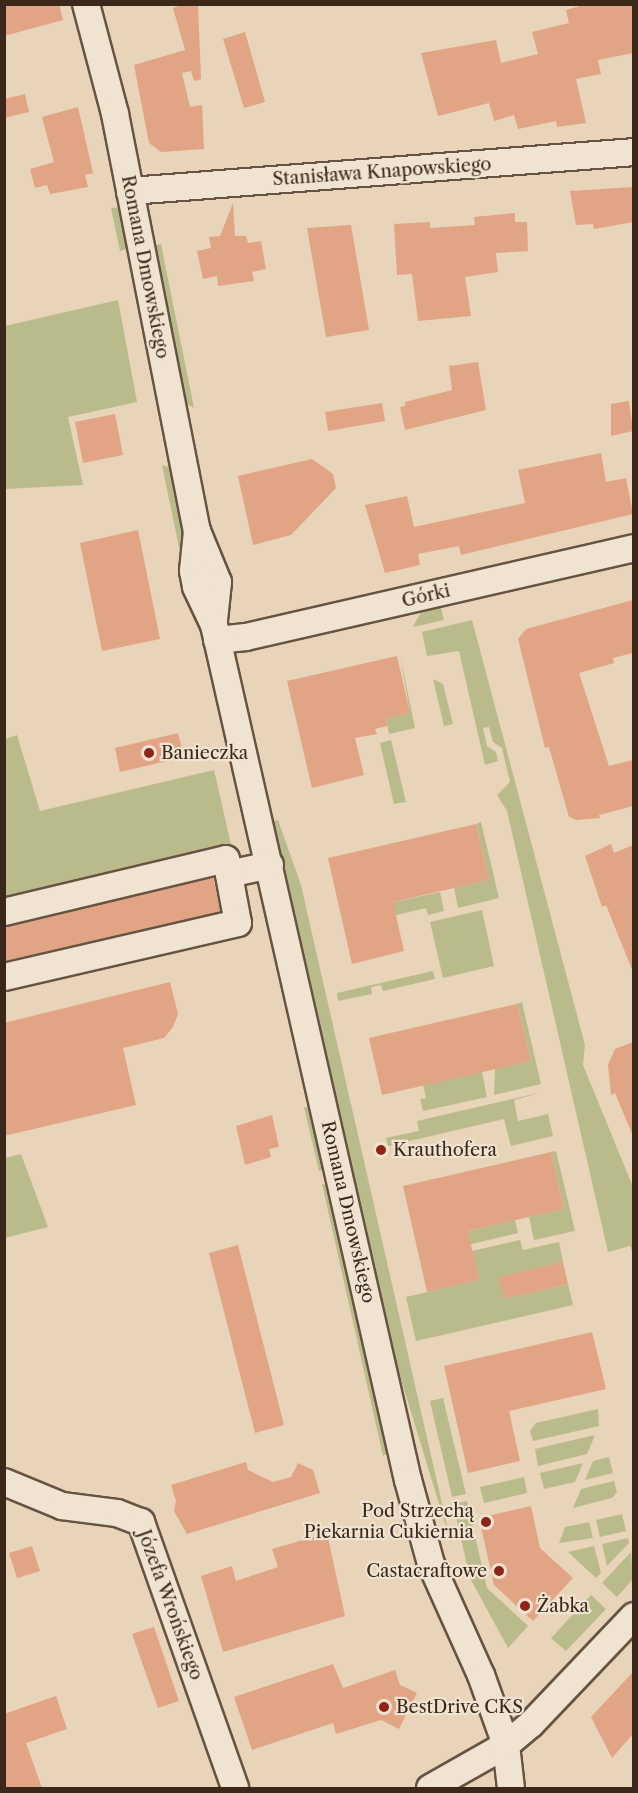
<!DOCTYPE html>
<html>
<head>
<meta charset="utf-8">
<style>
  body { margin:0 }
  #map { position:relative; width:638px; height:1793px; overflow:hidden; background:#e8d4b8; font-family:"Libre Caslon Text",serif }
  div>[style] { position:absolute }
  .green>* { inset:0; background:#babb8b }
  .building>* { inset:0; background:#e1a485 }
  .roads { filter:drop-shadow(2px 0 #665342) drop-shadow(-2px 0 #665342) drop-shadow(0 2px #665342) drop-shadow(0 -2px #665342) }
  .minor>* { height:26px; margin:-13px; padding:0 13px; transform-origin:13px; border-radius:13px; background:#f0e3d1 }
  .dots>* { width:16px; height:16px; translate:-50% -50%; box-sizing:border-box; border:3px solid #f0e3d1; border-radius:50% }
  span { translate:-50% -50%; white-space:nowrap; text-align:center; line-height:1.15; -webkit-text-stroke:4.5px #f0e3d1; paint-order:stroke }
  .street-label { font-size:18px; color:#3b281a }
  .poi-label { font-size:18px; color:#3b281a }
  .left { translate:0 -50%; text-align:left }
  .right { translate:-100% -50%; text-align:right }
  .frame { position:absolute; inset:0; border:6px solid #3b281a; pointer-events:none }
</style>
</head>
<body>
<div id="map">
  <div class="green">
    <div style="clip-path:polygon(120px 207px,128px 249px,120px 251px,111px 208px)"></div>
    <div style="clip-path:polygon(161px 244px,194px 408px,186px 403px,154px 245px)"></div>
    <div style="clip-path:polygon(118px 300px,137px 402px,68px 417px,83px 485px,5px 489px,5px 326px)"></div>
    <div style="clip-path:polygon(162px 465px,172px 468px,183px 527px,189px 579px,186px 581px)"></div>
    <div style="clip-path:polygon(440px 604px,444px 620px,413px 627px,422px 610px)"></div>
    <div style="clip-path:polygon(472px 620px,585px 1045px,583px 1065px,633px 1187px,633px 1255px,630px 1246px,608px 1252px,507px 811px,497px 795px,510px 782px,502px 748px,493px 742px,489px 727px,483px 728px,487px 746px,496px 752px,498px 761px,485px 765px,459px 651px,427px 656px,422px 632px)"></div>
    <div style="clip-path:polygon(400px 655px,415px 728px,389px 734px,386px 719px,410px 713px)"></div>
    <div style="clip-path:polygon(433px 679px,443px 684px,453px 724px,444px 726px)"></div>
    <div style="clip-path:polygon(17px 735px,40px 811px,214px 770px,233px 853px,5px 907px,5px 739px)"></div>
    <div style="clip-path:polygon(391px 740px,406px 802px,394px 804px,380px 743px)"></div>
    <div style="clip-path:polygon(278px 820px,301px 885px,451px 1543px,397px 1366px,274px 821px)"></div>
    <div style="clip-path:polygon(481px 822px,499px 898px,458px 908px,454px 888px,489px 880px,476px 824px)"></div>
    <div style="clip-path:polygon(440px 892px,444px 911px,428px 915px,426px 908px,388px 917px,385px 904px)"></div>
    <div style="clip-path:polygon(482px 910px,494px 966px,443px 978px,430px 922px)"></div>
    <div style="clip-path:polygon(433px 971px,435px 979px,383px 991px,381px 985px,371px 987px,372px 994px,338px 1001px,337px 993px)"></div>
    <div style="clip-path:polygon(522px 1002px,541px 1084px,494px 1095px,495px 1069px,531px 1061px,517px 1004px)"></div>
    <div style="clip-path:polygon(482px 1072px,487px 1097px,423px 1111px,420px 1099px,426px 1098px,423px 1085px)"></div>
    <div style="clip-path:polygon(543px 1092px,514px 1100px,518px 1121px,548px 1114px,553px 1136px,511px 1146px,504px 1119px,388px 1146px,386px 1138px,419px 1131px,417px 1121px)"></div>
    <div style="clip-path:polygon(304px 1107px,312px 1108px,325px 1167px,322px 1170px,319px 1171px)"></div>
    <div style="clip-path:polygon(556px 1151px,575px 1231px,534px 1240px,529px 1217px,564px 1209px,551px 1152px)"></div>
    <div style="clip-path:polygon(21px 1154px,48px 1227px,5px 1238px,5px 1158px)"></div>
    <div style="clip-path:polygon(322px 1184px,329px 1185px,389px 1452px,383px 1456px)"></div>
    <div style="clip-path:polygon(515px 1220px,518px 1233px,463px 1246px,460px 1233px)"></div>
    <div style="clip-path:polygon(520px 1240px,523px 1250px,559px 1242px,563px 1262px,499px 1277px,504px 1299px,568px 1284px,573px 1305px,416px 1341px,406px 1297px,479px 1280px,472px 1251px)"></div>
    <div style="clip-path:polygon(443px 1398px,466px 1494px,452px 1497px,430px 1401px)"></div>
    <div style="clip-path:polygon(598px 1409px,599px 1426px,533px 1441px,530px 1431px,536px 1423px)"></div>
    <div style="clip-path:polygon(595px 1435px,587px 1454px,538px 1466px,535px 1449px)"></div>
    <div style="clip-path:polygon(609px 1457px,613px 1473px,585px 1480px,593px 1461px)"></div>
    <div style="clip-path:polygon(583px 1463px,575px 1482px,544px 1489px,540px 1473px)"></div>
    <div style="clip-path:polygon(524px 1477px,527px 1493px,484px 1503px,480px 1487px)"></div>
    <div style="clip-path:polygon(614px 1481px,617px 1492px,612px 1498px,573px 1508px,581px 1489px)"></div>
    <div style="clip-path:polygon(467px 1501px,487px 1588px,528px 1626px,508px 1648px,470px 1578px,453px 1504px)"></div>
    <div style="clip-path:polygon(622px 1514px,626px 1531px,600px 1537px,596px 1520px)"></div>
    <div style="clip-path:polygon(589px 1522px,593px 1538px,559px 1543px,565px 1527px)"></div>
    <div style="clip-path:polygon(628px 1538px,629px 1543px,607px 1566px,602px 1544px)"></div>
    <div style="clip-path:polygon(594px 1546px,601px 1573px,596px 1578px,568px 1552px)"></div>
    <div style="clip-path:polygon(631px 1552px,633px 1579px,617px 1597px,602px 1583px)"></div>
    <div style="clip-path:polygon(591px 1595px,606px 1609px,566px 1651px,551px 1638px)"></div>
  </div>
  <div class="building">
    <div style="clip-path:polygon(4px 4px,59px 4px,63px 20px,4px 36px)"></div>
    <div style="clip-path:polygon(185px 4px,198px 4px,201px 79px,194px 81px,191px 71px,182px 73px,190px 107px,202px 105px,204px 149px,161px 152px,149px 143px,134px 65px,185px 50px,173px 8px)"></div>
    <div style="clip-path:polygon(587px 4px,633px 4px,633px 53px,598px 60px,601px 74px,576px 79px,586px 123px,557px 127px,556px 121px,518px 129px,514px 115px,494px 121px,489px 103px,438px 116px,421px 53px,496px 40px,501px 63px,538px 54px,532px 32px,569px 23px,566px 10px)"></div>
    <div style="clip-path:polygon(245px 32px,265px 102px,244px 108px,223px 39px)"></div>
    <div style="clip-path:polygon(25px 94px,29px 112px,4px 118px,4px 99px)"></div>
    <div style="clip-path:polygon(78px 107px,93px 173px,85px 175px,88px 187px,50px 194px,47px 185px,35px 188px,30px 169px,54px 162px,42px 117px)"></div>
    <div style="clip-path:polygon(633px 187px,633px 222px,594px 229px,593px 224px,576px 225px,570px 191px)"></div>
    <div style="clip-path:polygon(233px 203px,235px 236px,246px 236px,248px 243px,261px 241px,266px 269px,252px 272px,254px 281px,218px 286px,217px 276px,203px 279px,197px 251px,211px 248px,209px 237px,220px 236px)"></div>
    <div style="clip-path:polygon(515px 213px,515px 222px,527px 222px,528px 251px,496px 253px,498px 272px,465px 277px,471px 316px,418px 321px,412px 274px,397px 275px,394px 224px,430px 222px,430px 228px,475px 225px,474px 217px)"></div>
    <div style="clip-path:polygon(351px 225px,369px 330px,326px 337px,307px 228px)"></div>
    <div style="clip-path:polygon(478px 362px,486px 410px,405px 430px,400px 407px,405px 406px,405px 402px,452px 390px,449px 366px)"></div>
    <div style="clip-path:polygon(629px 401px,633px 431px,611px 436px,611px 404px)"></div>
    <div style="clip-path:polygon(382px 403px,385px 421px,328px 431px,325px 412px)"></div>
    <div style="clip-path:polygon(115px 414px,123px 455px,83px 463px,75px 422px)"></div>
    <div style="clip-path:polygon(601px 453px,606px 482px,626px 478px,633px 514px,461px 555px,459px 546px,418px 554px,420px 565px,385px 573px,365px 505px,407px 496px,414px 527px,525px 503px,518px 470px)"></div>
    <div style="clip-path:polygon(312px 459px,333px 474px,336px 488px,291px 535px,253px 545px,238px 476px)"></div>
    <div style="clip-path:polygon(138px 530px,160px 639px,102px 651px,80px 543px)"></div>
    <div style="clip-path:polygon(633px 600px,633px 653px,613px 658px,614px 663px,579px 673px,609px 766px,633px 760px,633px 806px,599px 815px,600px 818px,576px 820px,569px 817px,549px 747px,545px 748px,518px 639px,526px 629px)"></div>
    <div style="clip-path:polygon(397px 656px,410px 713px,386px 719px,387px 726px,375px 729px,377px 734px,355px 738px,364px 775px,312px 788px,287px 681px)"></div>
    <div style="clip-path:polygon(178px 733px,184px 757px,120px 772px,115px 748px)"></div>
    <div style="clip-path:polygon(476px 824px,489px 880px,393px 902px,404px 951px,352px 964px,328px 858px)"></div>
    <div style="clip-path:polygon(611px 844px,614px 853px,633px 845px,633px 972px,606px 905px,602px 907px,585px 856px)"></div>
    <div style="clip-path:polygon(213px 878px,221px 912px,4px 961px,4px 927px)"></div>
    <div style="clip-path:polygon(170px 982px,178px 1014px,173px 1027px,164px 1038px,123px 1048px,136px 1105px,4px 1136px,4px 1023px)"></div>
    <div style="clip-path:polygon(517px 1004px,531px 1061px,382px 1095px,369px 1038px)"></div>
    <div style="clip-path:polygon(633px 1042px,633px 1136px,615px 1093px,611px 1095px,608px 1065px,615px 1049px)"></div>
    <div style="clip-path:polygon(272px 1115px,279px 1147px,269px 1149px,271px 1157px,245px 1165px,236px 1126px)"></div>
    <div style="clip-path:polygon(551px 1152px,564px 1209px,468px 1231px,479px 1280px,427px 1292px,403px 1186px)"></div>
    <div style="clip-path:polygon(238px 1245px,284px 1425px,255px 1433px,209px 1253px)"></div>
    <div style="clip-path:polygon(563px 1262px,568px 1284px,504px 1299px,498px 1277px)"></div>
    <div style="clip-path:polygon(592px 1332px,606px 1389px,509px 1411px,520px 1461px,468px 1473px,444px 1366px)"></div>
    <div style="clip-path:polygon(246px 1462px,248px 1470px,273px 1482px,291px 1477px,298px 1463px,313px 1470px,320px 1493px,187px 1534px,174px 1511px,176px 1501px,171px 1485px)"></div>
    <div style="clip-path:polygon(531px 1506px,540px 1548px,573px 1578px,533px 1621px,494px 1585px,479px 1518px)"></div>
    <div style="clip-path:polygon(327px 1533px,345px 1616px,223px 1652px,201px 1576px,232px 1566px,236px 1581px,278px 1567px,272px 1549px)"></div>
    <div style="clip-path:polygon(32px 1546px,40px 1571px,17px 1578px,9px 1553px)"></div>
    <div style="clip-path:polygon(154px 1627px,179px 1701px,158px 1708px,132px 1634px)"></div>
    <div style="clip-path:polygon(333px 1664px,343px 1688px,395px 1670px,400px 1685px,417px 1693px,399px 1729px,381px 1720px,336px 1734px,333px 1723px,252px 1750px,234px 1697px)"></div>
    <div style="clip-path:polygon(633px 1672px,633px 1734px,612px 1758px,591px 1717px)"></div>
    <div style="clip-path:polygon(56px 1696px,67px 1729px,26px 1743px,42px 1788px,4px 1788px,4px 1714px)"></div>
  </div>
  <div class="roads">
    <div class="minor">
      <div style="left:86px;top:4px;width:114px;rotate:75.2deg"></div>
      <div style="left:115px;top:114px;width:425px;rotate:78.9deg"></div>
      <div style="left:197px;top:531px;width:55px;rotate:67.6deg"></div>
      <div style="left:218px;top:582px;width:39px;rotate:96deg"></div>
      <div style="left:130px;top:191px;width:506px;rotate:-4.42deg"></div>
      <div style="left:197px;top:531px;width:40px;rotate:95.7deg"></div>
      <div style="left:193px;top:571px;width:16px;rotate:79deg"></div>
      <div style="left:196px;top:587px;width:42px;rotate:64.7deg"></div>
      <div style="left:214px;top:625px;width:877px;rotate:77.22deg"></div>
      <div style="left:408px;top:1480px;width:87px;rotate:74.7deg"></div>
      <div style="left:431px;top:1564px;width:122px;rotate:65.8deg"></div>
      <div style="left:481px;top:1675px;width:74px;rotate:70.3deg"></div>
      <div style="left:506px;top:1745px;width:43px;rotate:83.4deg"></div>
      <div style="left:217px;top:640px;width:29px;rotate:-6deg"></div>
      <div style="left:246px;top:637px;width:398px;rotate:-12.9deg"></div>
      <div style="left:229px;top:874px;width:42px;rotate:-12.4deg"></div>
      <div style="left:4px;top:912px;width:228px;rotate:-13.4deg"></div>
      <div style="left:226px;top:859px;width:65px;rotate:79.4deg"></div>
      <div style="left:238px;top:923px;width:240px;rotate:167deg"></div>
      <div style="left:4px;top:1482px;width:63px;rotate:22.5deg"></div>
      <div style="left:62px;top:1506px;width:55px;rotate:7.3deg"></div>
      <div style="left:117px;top:1513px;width:26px;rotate:21deg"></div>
      <div style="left:141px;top:1522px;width:282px;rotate:70.5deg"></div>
      <div style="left:430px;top:1788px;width:87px;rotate:-29.5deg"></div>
      <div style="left:506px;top:1745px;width:33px;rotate:-40deg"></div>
      <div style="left:531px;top:1724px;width:149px;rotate:-46.4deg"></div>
    </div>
  </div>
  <div class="dots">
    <div style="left:149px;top:753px;background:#8f2418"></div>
    <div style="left:381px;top:1150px;background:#8f2418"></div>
    <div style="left:486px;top:1522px;background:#8f2418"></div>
    <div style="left:499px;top:1571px;background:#8f2418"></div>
    <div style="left:525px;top:1606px;background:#8f2418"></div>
    <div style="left:384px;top:1707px;background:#8f2418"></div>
  </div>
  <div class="street-label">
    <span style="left:382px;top:172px;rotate:-4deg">Stanisława Knapowskiego</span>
    <span style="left:145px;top:267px;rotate:79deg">Romana Dmowskiego</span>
    <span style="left:426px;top:596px;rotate:-13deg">Górki</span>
    <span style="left:348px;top:1212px;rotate:77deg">Romana Dmowskiego</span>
    <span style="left:170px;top:1605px;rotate:70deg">Józefa Wrońskiego</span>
  </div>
  <div class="poi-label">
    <span class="left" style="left:161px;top:753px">Banieczka</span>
    <span class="left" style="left:393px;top:1150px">Krauthofera</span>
    <span class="right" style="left:474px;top:1522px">Pod Strzechą<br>Piekarnia Cukiernia</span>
    <span class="right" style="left:487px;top:1571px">Castacraftowe</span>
    <span class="left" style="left:537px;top:1606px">Żabka</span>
    <span class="left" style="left:396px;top:1707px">BestDrive CKS</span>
  </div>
  <div class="frame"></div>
</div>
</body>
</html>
